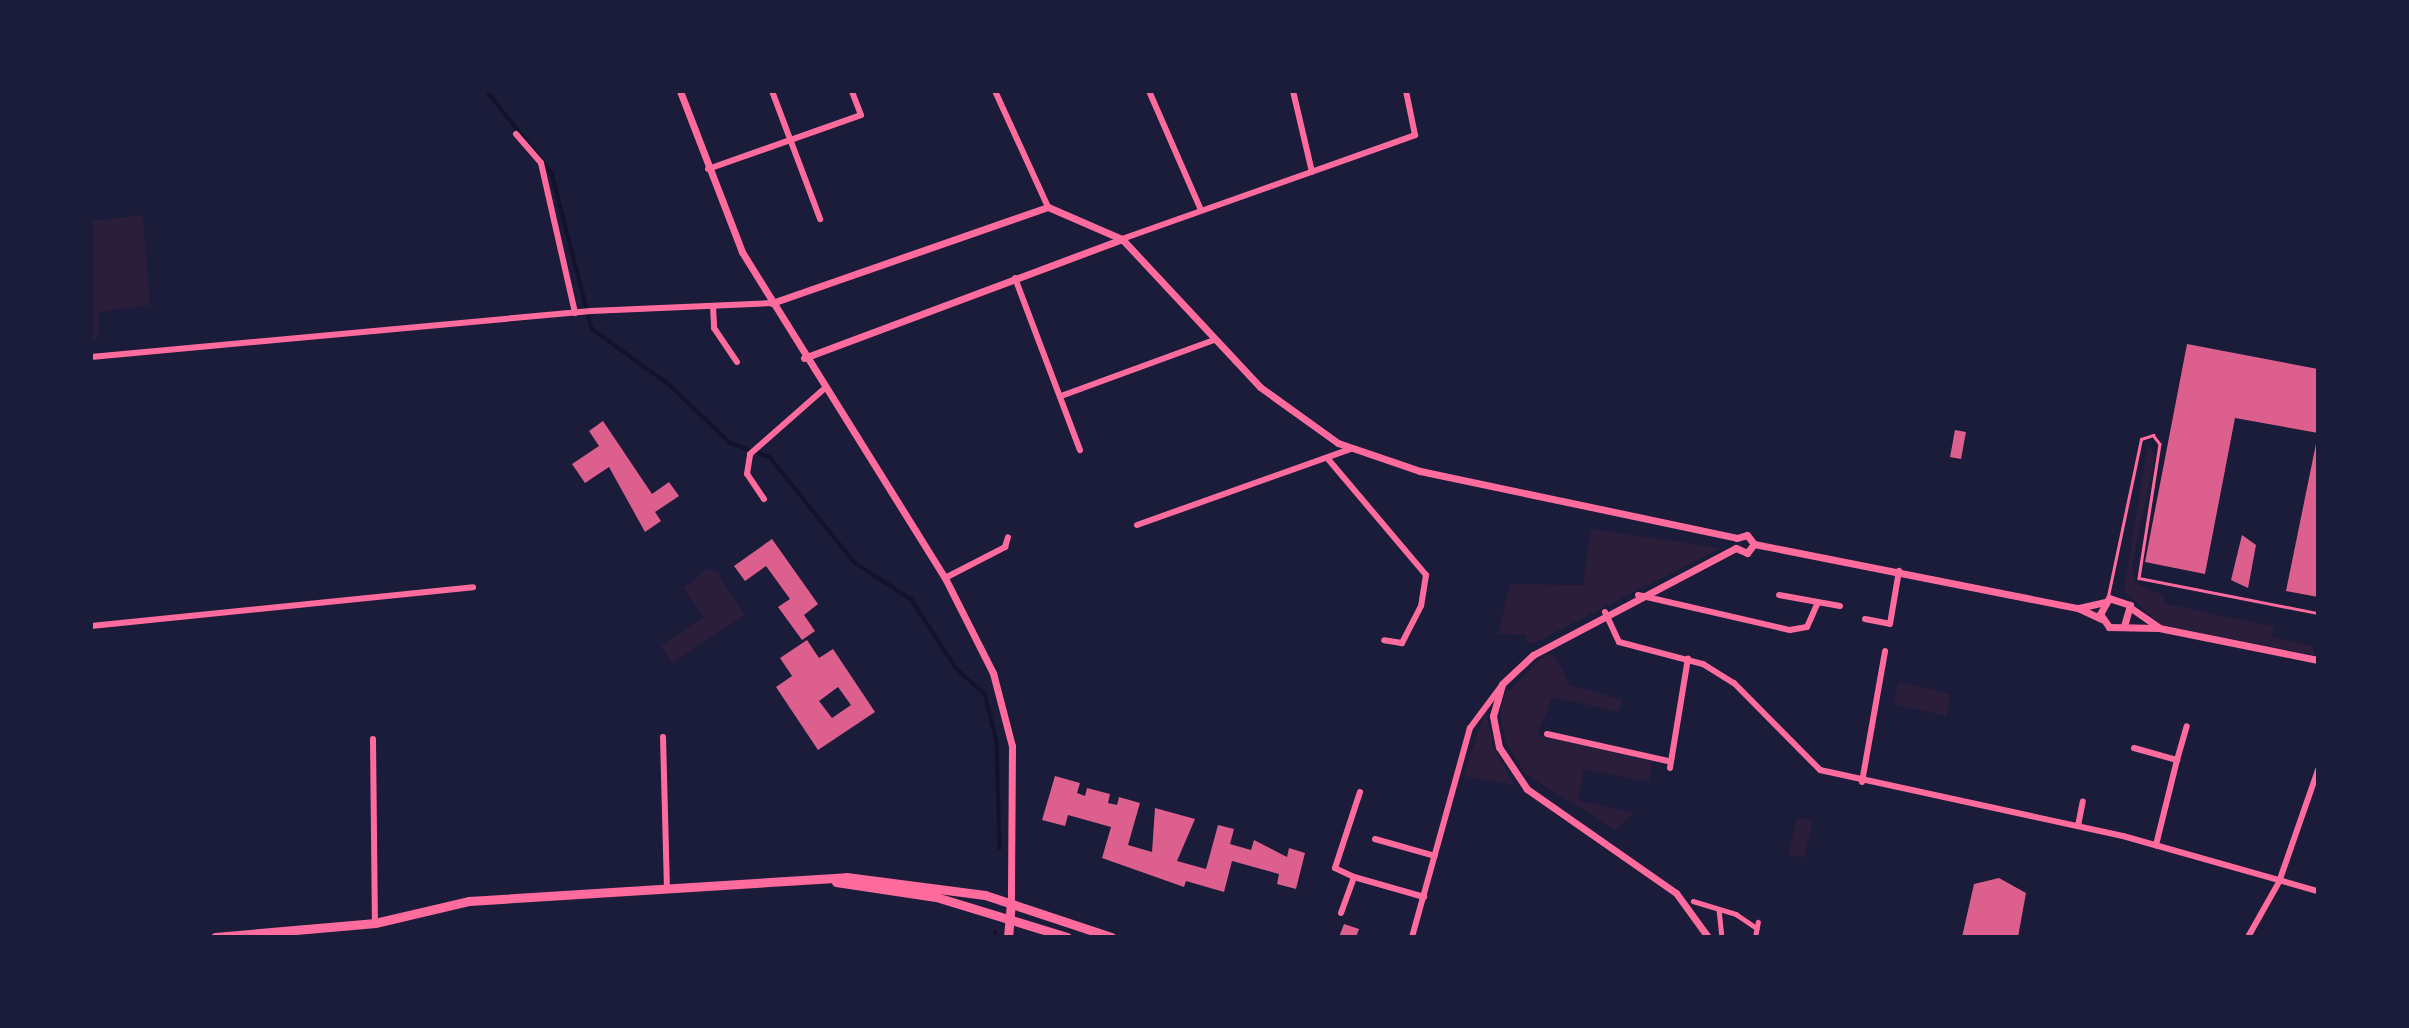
<!DOCTYPE html>
<html>
<head>
<meta charset="utf-8">
<style>
  body { margin:0 }
  #map { position:relative; width:2409px; height:1028px; overflow:hidden; background:#1b1b3a; font-family:"Source Sans 3",sans-serif }
  div>[style] { position:absolute }
  .green>* { inset:0; background:#2a1e3b }
  .stream>* { height:3.5px; margin:-1.75px; padding:0 1.75px; transform-origin:1.75px; border-radius:1.75px; background:#12122b }
  .building>* { inset:0; background:#dd5f8e }
  .service>* { height:2.5px; margin:-1.25px; padding:0 1.25px; transform-origin:1.25px; border-radius:1.25px; background:#ff6b9d }
  .pedestrian>* { height:4.5px; margin:-2.25px; padding:0 2.25px; transform-origin:2.25px; border-radius:2.25px; background:#ff6b9d }
  .minor>* { height:6px; margin:-3px; padding:0 3px; transform-origin:3px; border-radius:3px; background:#ff6b9d }
  .tertiary>* { height:7px; margin:-3.5px; padding:0 3.5px; transform-origin:3.5px; border-radius:3.5px; background:#ff6b9d }
  .secondary>* { height:9px; margin:-4.5px; padding:0 4.5px; transform-origin:4.5px; border-radius:4.5px; background:#ff6b9d }
  span { translate:-50% -50%; white-space:nowrap; text-align:center; line-height:1.15; -webkit-text-stroke:7px #1b1b3a; paint-order:stroke }
  .frame { position:absolute; inset:0; border:93px solid #1b1b3a; pointer-events:none }
</style>
</head>
<body>
<div id="map">
  <div class="green">
    <div style="clip-path:polygon(143px 215px,150px 305px,99px 312px,98px 338px,91px 339px,91px 221px)"></div>
    <div style="clip-path:polygon(2148px 444px,2155px 456px,2132px 565px,2136px 584px,2164px 595px,2163px 603px,2274px 627px,2272px 637px,2313px 646px,2315px 655px,2160px 625px,2124px 591px)"></div>
    <div style="clip-path:polygon(1591px 529px,1721px 548px,1534px 643px,1526px 643px,1527px 635px,1498px 634px,1510px 584px,1583px 585px)"></div>
    <div style="clip-path:polygon(708px 569px,718px 573px,745px 615px,672px 664px,661px 646px,704px 617px,683px 588px)"></div>
    <div style="clip-path:polygon(1546px 654px,1556px 658px,1570px 685px,1623px 700px,1618px 712px,1553px 697px,1537px 735px,1652px 762px,1649px 782px,1584px 769px,1578px 800px,1634px 813px,1616px 830px,1525px 774px,1506px 742px,1500px 715px,1505px 694px)"></div>
    <div style="clip-path:polygon(1898px 682px,1951px 694px,1946px 716px,1893px 704px)"></div>
    <div style="clip-path:polygon(1486px 709px,1493px 747px,1515px 785px,1463px 776px)"></div>
    <div style="clip-path:polygon(1797px 817px,1813px 821px,1804px 858px,1788px 854px)"></div>
  </div>
  <div class="stream">
    <div style="left:487px;top:91px;width:105px;rotate:51.6deg"></div>
    <div style="left:552px;top:173px;width:161px;rotate:75.6deg"></div>
    <div style="left:592px;top:329px;width:96px;rotate:35.7deg"></div>
    <div style="left:670px;top:385px;width:83px;rotate:44deg"></div>
    <div style="left:730px;top:443px;width:42px;rotate:19.3deg"></div>
    <div style="left:770px;top:457px;width:134px;rotate:51.3deg"></div>
    <div style="left:854px;top:562px;width:69px;rotate:33.2deg"></div>
    <div style="left:912px;top:600px;width:81px;rotate:57.1deg"></div>
    <div style="left:956px;top:668px;width:39px;rotate:42deg"></div>
    <div style="left:985px;top:694px;width:49px;rotate:76deg"></div>
    <div style="left:997px;top:742px;width:106px;rotate:88.4deg"></div>
    <div style="left:995px;top:937px;width:4px;rotate:-90deg"></div>
  </div>
  <div class="building">
    <div style="clip-path:polygon(2187px 344px,2318px 369px,2318px 433px,2235px 418px,2205px 574px,2145px 562px)"></div>
    <div style="clip-path:polygon(603px 421px,652px 494px,669px 482px,679px 496px,655px 512px,661px 521px,645px 532px,609px 467px,585px 483px,572px 464px,599px 446px,589px 431px)"></div>
    <div style="clip-path:polygon(1955px 430px,1966px 432px,1961px 459px,1950px 457px)"></div>
    <div style="clip-path:polygon(2318px 434px,2318px 597px,2286px 591px)"></div>
    <div style="clip-path:polygon(2242px 535px,2256px 545px,2248px 588px,2231px 580px)"></div>
    <div style="clip-path:polygon(772px 539px,818px 604px,804px 615px,815px 631px,802px 640px,778px 607px,790px 599px,766px 566px,745px 581px,734px 566px)"></div>
    <div style="clip-path:polygon(evenodd,807px 640px,819px 658px,833px 649px,875px 712px,818px 750px,776px 687px,792px 676px,780px 658px,807px 640px,838px 687px,851px 705px,832px 718px,819px 701px,838px 687px)"></div>
    <div style="clip-path:polygon(1055px 776px,1080px 783px,1077px 793px,1085px 796px,1087px 788px,1110px 794px,1108px 803px,1117px 805px,1119px 797px,1140px 803px,1128px 845px,1152px 852px,1155px 808px,1195px 819px,1177px 861px,1206px 869px,1218px 825px,1234px 829px,1230px 844px,1251px 850px,1254px 840px,1287px 857px,1289px 848px,1305px 853px,1296px 889px,1277px 884px,1279px 874px,1232px 861px,1224px 892px,1186px 881px,1184px 887px,1102px 858px,1111px 827px,1068px 815px,1065px 826px,1042px 820px)"></div>
    <div style="clip-path:polygon(1999px 878px,2026px 893px,2018px 937px,1962px 937px,1974px 884px)"></div>
    <div style="clip-path:polygon(1344px 924px,1359px 929px,1356px 937px,1339px 937px)"></div>
  </div>
  <div class="service">
    <div style="left:2108px;top:596px;width:160px;rotate:-78.1deg"></div>
    <div style="left:2141px;top:439px;width:13px;rotate:-18deg"></div>
    <div style="left:2153px;top:435px;width:11px;rotate:52deg"></div>
    <div style="left:2160px;top:444px;width:136px;rotate:98.9deg"></div>
    <div style="left:2139px;top:578px;width:182px;rotate:11.1deg"></div>
  </div>
  <div class="pedestrian">
    <div style="left:1693px;top:901px;width:45px;rotate:16.8deg"></div>
    <div style="left:1736px;top:914px;width:25px;rotate:34deg"></div>
    <div style="left:1719px;top:909px;width:28px;rotate:84deg"></div>
    <div style="left:1755px;top:937px;width:15px;rotate:-79deg"></div>
  </div>
  <div class="minor">
    <div style="left:772px;top:91px;width:137px;rotate:69.4deg"></div>
    <div style="left:995px;top:91px;width:128px;rotate:65.4deg"></div>
    <div style="left:1149px;top:91px;width:130px;rotate:66.4deg"></div>
    <div style="left:1293px;top:91px;width:83px;rotate:76.8deg"></div>
    <div style="left:516px;top:134px;width:38px;rotate:49deg"></div>
    <div style="left:541px;top:163px;width:154px;rotate:77.2deg"></div>
    <div style="left:708px;top:169px;width:162px;rotate:-19.4deg"></div>
    <div style="left:861px;top:115px;width:26px;rotate:-111deg"></div>
    <div style="left:1122px;top:239px;width:311px;rotate:-19.5deg"></div>
    <div style="left:1415px;top:135px;width:45px;rotate:-101.6deg"></div>
    <div style="left:1015px;top:278px;width:184px;rotate:69.3deg"></div>
    <div style="left:713px;top:306px;width:22px;rotate:87deg"></div>
    <div style="left:714px;top:328px;width:41px;rotate:55.9deg"></div>
    <div style="left:91px;top:357px;width:502px;rotate:-5.26deg"></div>
    <div style="left:591px;top:311px;width:181px;rotate:-2.5deg"></div>
    <div style="left:1061px;top:396px;width:163px;rotate:-20.1deg"></div>
    <div style="left:1328px;top:459px;width:152px;rotate:49.8deg"></div>
    <div style="left:1426px;top:575px;width:31px;rotate:99deg"></div>
    <div style="left:1421px;top:606px;width:42px;rotate:117.2deg"></div>
    <div style="left:1402px;top:643px;width:18px;rotate:-171deg"></div>
    <div style="left:764px;top:499px;width:30px;rotate:-124deg"></div>
    <div style="left:747px;top:474px;width:20px;rotate:-81deg"></div>
    <div style="left:750px;top:454px;width:98px;rotate:-41.3deg"></div>
    <div style="left:1137px;top:525px;width:227px;rotate:-19.6deg"></div>
    <div style="left:945px;top:578px;width:68px;rotate:-27.3deg"></div>
    <div style="left:1005px;top:547px;width:10px;rotate:-73deg"></div>
    <div style="left:1638px;top:595px;width:156px;rotate:13deg"></div>
    <div style="left:1790px;top:630px;width:17px;rotate:-10deg"></div>
    <div style="left:1807px;top:627px;width:27px;rotate:-66deg"></div>
    <div style="left:1779px;top:595px;width:62px;rotate:10.2deg"></div>
    <div style="left:1605px;top:612px;width:33px;rotate:65deg"></div>
    <div style="left:1619px;top:642px;width:87px;rotate:14.7deg"></div>
    <div style="left:1703px;top:664px;width:36px;rotate:32deg"></div>
    <div style="left:1734px;top:683px;width:122px;rotate:45.3deg"></div>
    <div style="left:1820px;top:770px;width:310px;rotate:12.3deg"></div>
    <div style="left:2123px;top:836px;width:203px;rotate:15.8deg"></div>
    <div style="left:1865px;top:619px;width:25px;rotate:11deg"></div>
    <div style="left:1890px;top:624px;width:54px;rotate:-80.4deg"></div>
    <div style="left:91px;top:626px;width:384px;rotate:-5.8deg"></div>
    <div style="left:1547px;top:734px;width:124px;rotate:12.6deg"></div>
    <div style="left:663px;top:737px;width:153px;rotate:88.5deg"></div>
    <div style="left:373px;top:739px;width:184px;rotate:89.4deg"></div>
    <div style="left:2134px;top:748px;width:45px;rotate:15.6deg"></div>
    <div style="left:2177px;top:760px;width:88px;rotate:103.9deg"></div>
    <div style="left:2177px;top:760px;width:35px;rotate:-74deg"></div>
    <div style="left:1670px;top:768px;width:111px;rotate:-80.7deg"></div>
    <div style="left:1862px;top:782px;width:133px;rotate:-80deg"></div>
    <div style="left:2078px;top:826px;width:25px;rotate:-79deg"></div>
    <div style="left:1375px;top:839px;width:62px;rotate:15.8deg"></div>
    <div style="left:1354px;top:877px;width:73px;rotate:15.9deg"></div>
    <div style="left:1341px;top:913px;width:38px;rotate:-70deg"></div>
    <div style="left:1354px;top:877px;width:21px;rotate:-155deg"></div>
    <div style="left:1335px;top:868px;width:80px;rotate:-71.8deg"></div>
    <div style="left:1412px;top:937px;width:217px;rotate:-74.5deg"></div>
    <div style="left:1470px;top:728px;width:54px;rotate:-53.3deg"></div>
    <div style="left:2248px;top:937px;width:63px;rotate:-60.6deg"></div>
    <div style="left:2279px;top:882px;width:119px;rotate:-70.8deg"></div>
  </div>
  <div class="tertiary">
    <div style="left:680px;top:91px;width:173px;rotate:68.9deg"></div>
    <div style="left:742px;top:252px;width:384px;rotate:58.1deg"></div>
    <div style="left:945px;top:578px;width:106px;rotate:63.2deg"></div>
    <div style="left:993px;top:673px;width:75px;rotate:75.4deg"></div>
    <div style="left:1012px;top:746px;width:159px;rotate:90.4deg"></div>
    <div style="left:772px;top:303px;width:292px;rotate:-19.2deg"></div>
    <div style="left:1048px;top:207px;width:81px;rotate:23.4deg"></div>
    <div style="left:1122px;top:239px;width:202px;rotate:47deg"></div>
    <div style="left:1260px;top:387px;width:96px;rotate:35.7deg"></div>
    <div style="left:1338px;top:443px;width:87px;rotate:18.9deg"></div>
    <div style="left:1420px;top:471px;width:324px;rotate:11.9deg"></div>
    <div style="left:804px;top:358px;width:340px;rotate:-20.5deg"></div>
    <div style="left:1737px;top:538px;width:10px;rotate:-17deg"></div>
    <div style="left:1747px;top:535px;width:11px;rotate:52deg"></div>
    <div style="left:1754px;top:544px;width:330px;rotate:11.2deg"></div>
    <div style="left:2078px;top:608px;width:26px;rotate:25deg"></div>
    <div style="left:1736px;top:548px;width:12px;rotate:24deg"></div>
    <div style="left:1747px;top:553px;width:11px;rotate:-52deg"></div>
    <div style="left:2079px;top:608px;width:26px;rotate:-13deg"></div>
    <div style="left:2131px;top:608px;width:33px;rotate:35deg"></div>
    <div style="left:2124px;top:626px;width:22px;rotate:-74deg"></div>
    <div style="left:2130px;top:605px;width:22px;rotate:-162deg"></div>
    <div style="left:2109px;top:598px;width:18px;rotate:119deg"></div>
    <div style="left:2100px;top:614px;width:16px;rotate:55deg"></div>
    <div style="left:2109px;top:627px;width:50px;rotate:1.1deg"></div>
    <div style="left:2159px;top:628px;width:162px;rotate:11.4deg"></div>
    <div style="left:1708px;top:937px;width:54px;rotate:-126deg"></div>
    <div style="left:1676px;top:893px;width:182px;rotate:-145.1deg"></div>
    <div style="left:1527px;top:789px;width:50px;rotate:-123.7deg"></div>
    <div style="left:1499px;top:747px;width:32px;rotate:-101deg"></div>
    <div style="left:1493px;top:716px;width:33px;rotate:-74deg"></div>
    <div style="left:1502px;top:684px;width:42px;rotate:-43.1deg"></div>
    <div style="left:1533px;top:655px;width:229px;rotate:-27.8deg"></div>
  </div>
  <div class="secondary">
    <div style="left:836px;top:882px;width:101px;rotate:8.5deg"></div>
    <div style="left:936px;top:897px;width:137px;rotate:17deg"></div>
    <div style="left:215px;top:937px;width:161px;rotate:-5deg"></div>
    <div style="left:375px;top:923px;width:97px;rotate:-13.2deg"></div>
    <div style="left:469px;top:901px;width:378px;rotate:-3.6deg"></div>
    <div style="left:846px;top:877px;width:140px;rotate:7.4deg"></div>
    <div style="left:985px;top:895px;width:133px;rotate:18.4deg"></div>
    <div style="left:1008px;top:937px;width:32px;rotate:-85deg"></div>
  </div>
  <div class="frame"></div>
</div>
</body>
</html>
